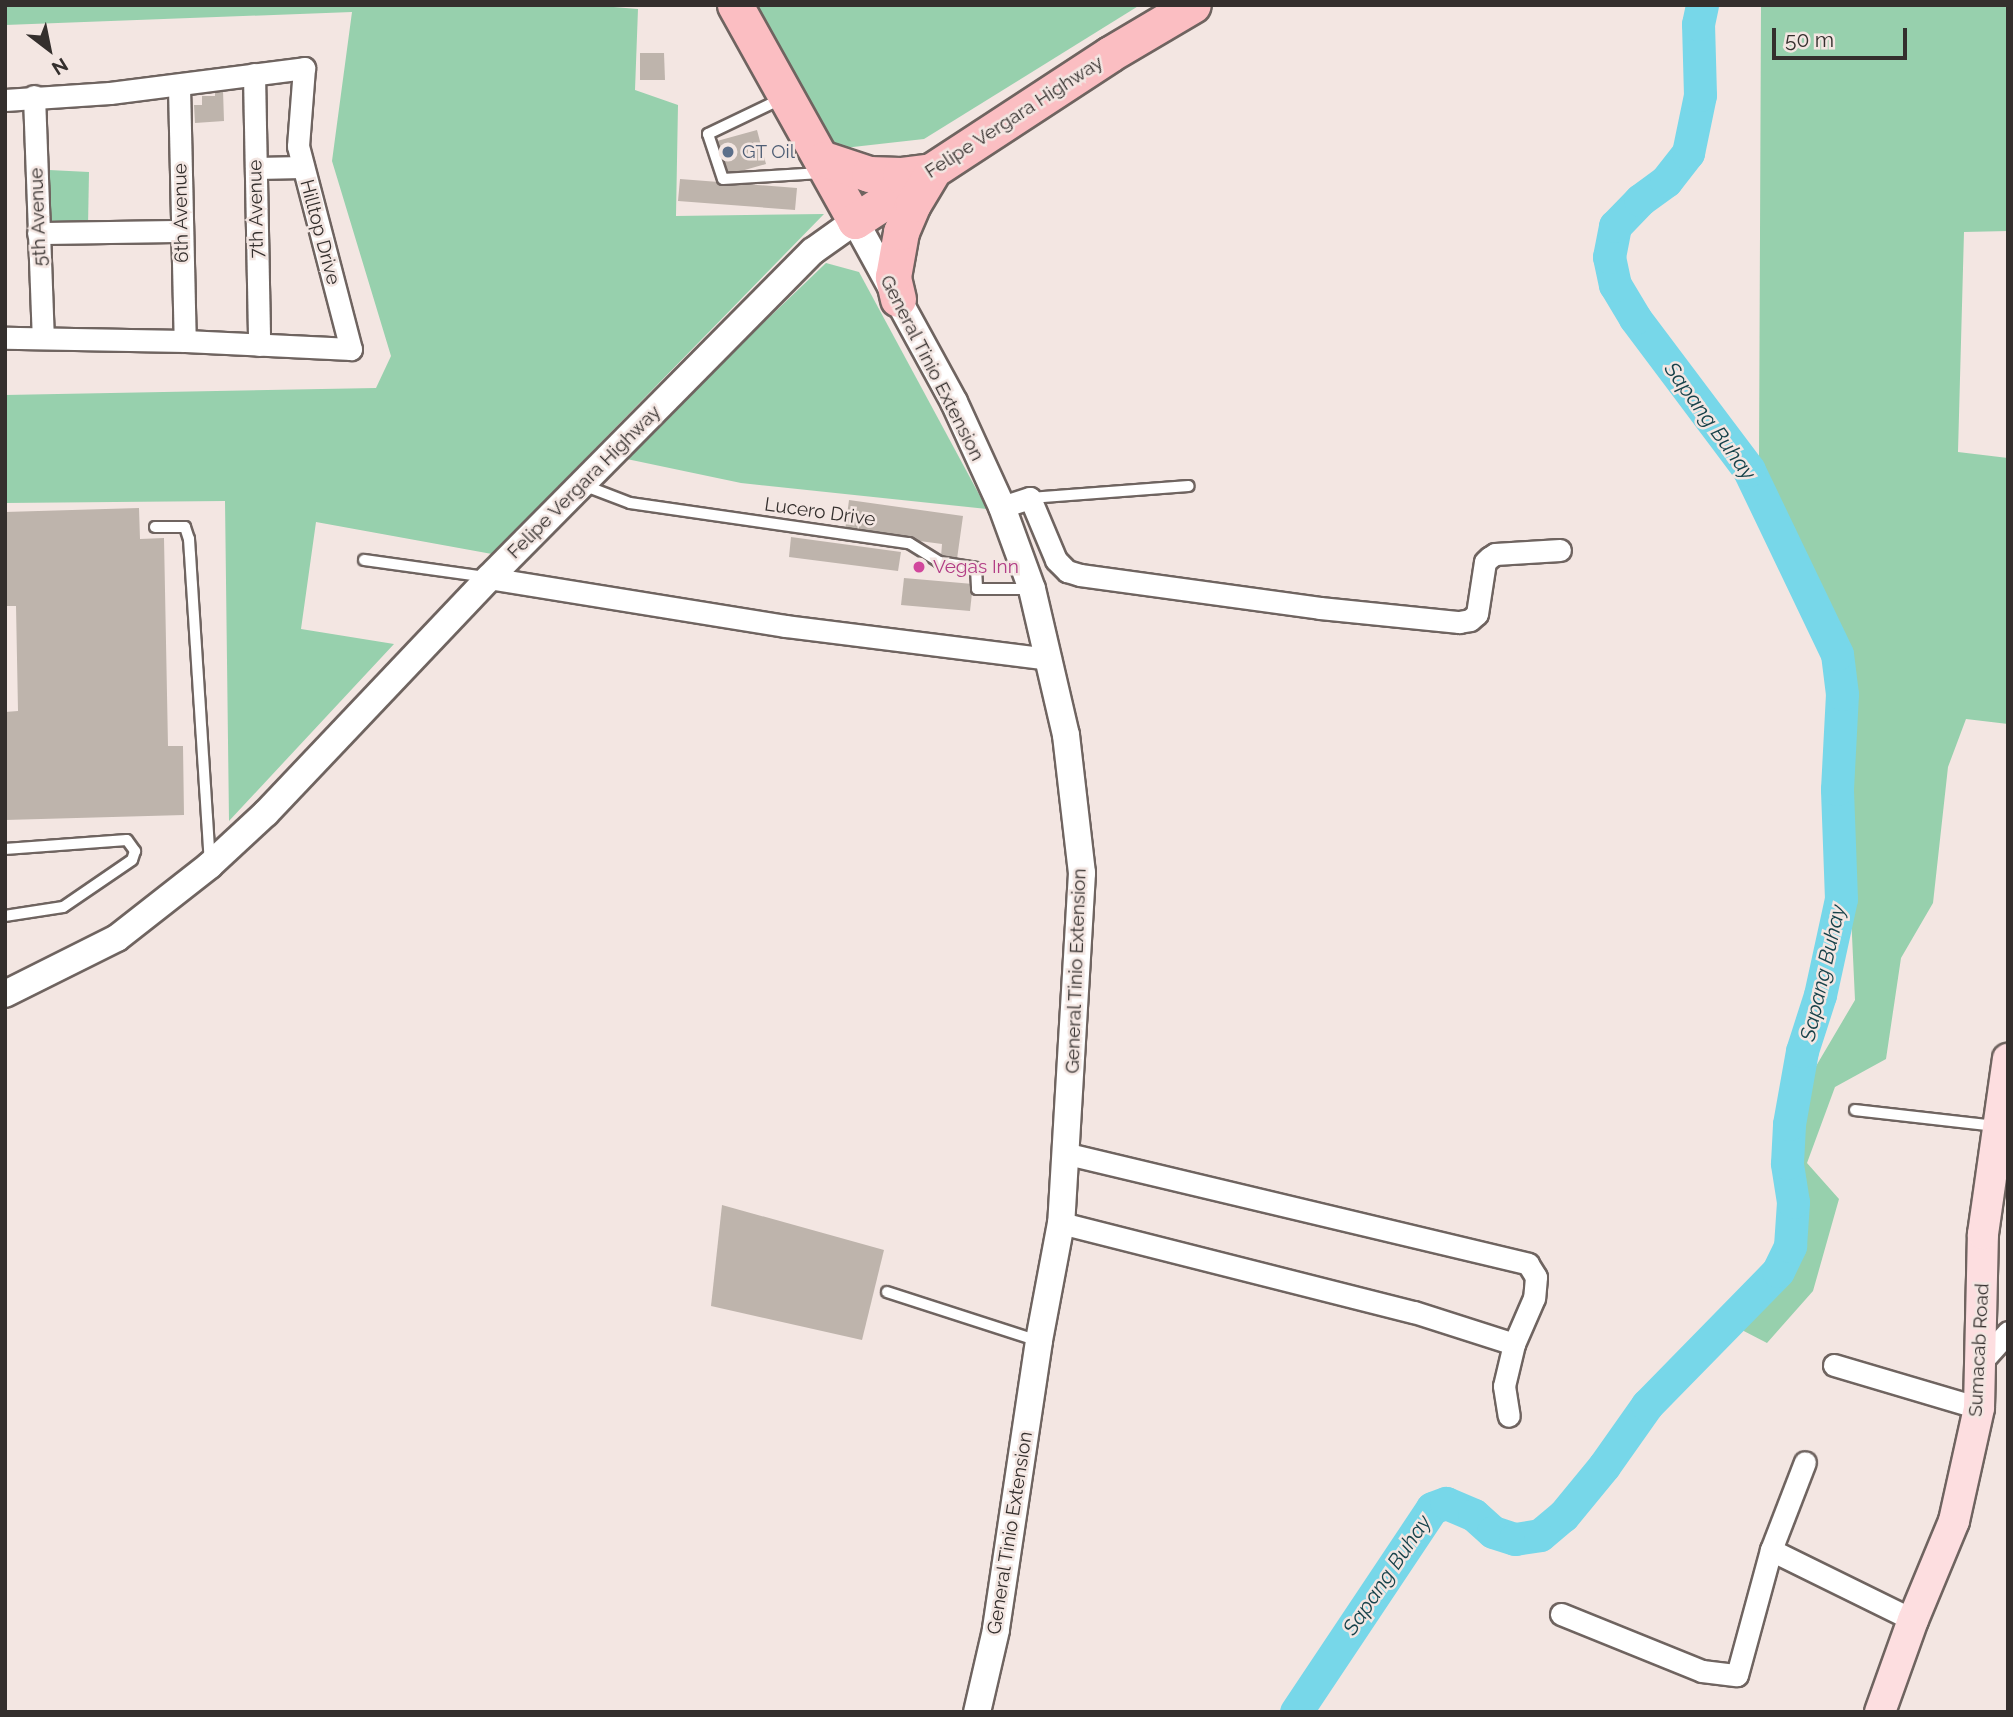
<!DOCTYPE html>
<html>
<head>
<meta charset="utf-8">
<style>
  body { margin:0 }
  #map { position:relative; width:2013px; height:1717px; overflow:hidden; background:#f3e6e2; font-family:Raleway,sans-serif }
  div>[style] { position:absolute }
  .green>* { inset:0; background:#97d0ad }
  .river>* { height:33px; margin:-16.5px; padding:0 16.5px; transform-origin:16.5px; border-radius:16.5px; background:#77d7e9 }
  .building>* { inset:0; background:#beb4ac }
  .roads { filter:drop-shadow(2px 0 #6f6460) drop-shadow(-2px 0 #6f6460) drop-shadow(0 2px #6f6460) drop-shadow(0 -2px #6f6460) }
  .service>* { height:10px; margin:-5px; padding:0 5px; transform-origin:5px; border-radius:5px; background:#fff }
  .minor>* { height:21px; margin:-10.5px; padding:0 10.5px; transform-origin:10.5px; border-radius:10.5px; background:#fff }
  .tertiary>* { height:26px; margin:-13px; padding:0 13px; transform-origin:13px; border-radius:13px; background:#fff }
  .secondary>* { height:30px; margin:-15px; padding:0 15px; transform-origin:15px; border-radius:15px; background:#fddee0 }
  .primary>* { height:35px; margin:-17.5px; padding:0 17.5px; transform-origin:17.5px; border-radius:17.5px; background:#fbbec2 }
  .dots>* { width:19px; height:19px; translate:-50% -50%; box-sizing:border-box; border:4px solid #f3e6e2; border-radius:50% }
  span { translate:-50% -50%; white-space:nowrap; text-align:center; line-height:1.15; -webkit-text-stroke:5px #f3e6e2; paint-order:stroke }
  .street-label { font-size:19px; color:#342f2d }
  .service-label { font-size:19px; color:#4e5e75 }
  .left { translate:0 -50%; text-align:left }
  .hotel-label { font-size:19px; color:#b23c85 }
  .water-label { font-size:21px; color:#16424a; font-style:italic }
  .frame { position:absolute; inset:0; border:7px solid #342f2d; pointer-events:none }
  .north { position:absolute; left:14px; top:14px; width:70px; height:70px; -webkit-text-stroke:5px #f3e6e2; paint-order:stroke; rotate:148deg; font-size:19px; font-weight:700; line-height:28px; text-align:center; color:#342f2d }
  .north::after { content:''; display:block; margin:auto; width:24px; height:32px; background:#342f2d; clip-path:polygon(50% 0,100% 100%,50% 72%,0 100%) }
  .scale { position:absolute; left:1772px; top:28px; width:135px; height:32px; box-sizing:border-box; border:4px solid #342f2d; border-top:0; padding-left:9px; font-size:21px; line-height:24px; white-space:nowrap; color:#342f2d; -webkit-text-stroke:5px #f3e6e2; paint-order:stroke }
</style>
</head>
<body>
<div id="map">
  <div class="green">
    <div style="clip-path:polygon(5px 5px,589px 5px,638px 9px,635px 90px,678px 105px,676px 216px,824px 214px,492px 554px,316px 522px,301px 629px,394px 644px,229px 821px,225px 501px,5px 503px,5px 395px,376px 388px,391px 356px,332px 161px,352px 12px,5px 25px)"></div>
    <div style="clip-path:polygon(752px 5px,1140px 5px,924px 139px,835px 149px)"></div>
    <div style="clip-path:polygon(1761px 5px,2008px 5px,2008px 231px,1964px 232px,1958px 452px,2008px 458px,2008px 724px,1966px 719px,1948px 767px,1933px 903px,1901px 958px,1886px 1059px,1835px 1087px,1807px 1163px,1839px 1199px,1813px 1291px,1767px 1343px,1738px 1328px,1797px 1263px,1799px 1095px,1855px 1000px,1850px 893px,1853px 755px,1846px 643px,1759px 459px)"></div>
    <div style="clip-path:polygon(49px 170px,89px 172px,88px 226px,47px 225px)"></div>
    <div style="clip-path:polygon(826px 263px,859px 272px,987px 509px,741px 483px,622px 458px)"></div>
  </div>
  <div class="river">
    <div style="left:1296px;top:1712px;width:245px;rotate:-56.3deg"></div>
    <div style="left:1432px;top:1508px;width:15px;rotate:-20deg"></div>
    <div style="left:1446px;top:1503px;width:30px;rotate:23deg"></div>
    <div style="left:1474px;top:1515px;width:25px;rotate:42deg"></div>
    <div style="left:1493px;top:1532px;width:23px;rotate:18deg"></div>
    <div style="left:1515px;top:1539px;width:25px;rotate:-9deg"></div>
    <div style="left:1540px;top:1535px;width:30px;rotate:-40deg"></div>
    <div style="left:1563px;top:1516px;width:65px;rotate:-50.6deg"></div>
    <div style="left:1604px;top:1466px;width:75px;rotate:-54.8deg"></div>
    <div style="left:1647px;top:1405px;width:187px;rotate:-45.6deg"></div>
    <div style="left:1778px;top:1271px;width:28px;rotate:-64deg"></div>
    <div style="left:1790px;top:1246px;width:44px;rotate:-86.1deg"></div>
    <div style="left:1793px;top:1202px;width:39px;rotate:-99deg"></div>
    <div style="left:1787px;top:1163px;width:39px;rotate:-87deg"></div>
    <div style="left:1789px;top:1124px;width:74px;rotate:-79.9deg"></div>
    <div style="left:1802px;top:1051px;width:59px;rotate:-72.2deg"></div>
    <div style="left:1820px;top:995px;width:98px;rotate:-77.7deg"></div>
    <div style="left:1841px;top:899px;width:110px;rotate:-92.1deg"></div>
    <div style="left:1837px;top:789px;width:95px;rotate:-87deg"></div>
    <div style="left:1842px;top:694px;width:40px;rotate:-97.1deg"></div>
    <div style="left:1837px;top:654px;width:204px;rotate:-115.6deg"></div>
    <div style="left:1749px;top:470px;width:190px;rotate:-126.9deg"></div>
    <div style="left:1635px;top:318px;width:39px;rotate:-121deg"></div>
    <div style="left:1615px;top:285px;width:29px;rotate:-102deg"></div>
    <div style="left:1609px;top:257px;width:32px;rotate:-79deg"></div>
    <div style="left:1615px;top:226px;width:36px;rotate:-46deg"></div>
    <div style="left:1640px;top:200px;width:32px;rotate:-36deg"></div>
    <div style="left:1666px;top:181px;width:36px;rotate:-52deg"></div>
    <div style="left:1688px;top:153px;width:59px;rotate:-78.3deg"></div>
    <div style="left:1700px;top:95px;width:71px;rotate:-91.6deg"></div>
    <div style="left:1698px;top:24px;width:19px;rotate:-78deg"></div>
  </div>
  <div class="building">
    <div style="clip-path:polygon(640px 53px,664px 53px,665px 80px,640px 80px)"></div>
    <div style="clip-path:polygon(223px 90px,224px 121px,195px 123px,194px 105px,202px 105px,202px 96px,215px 96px,215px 91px)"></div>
    <div style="clip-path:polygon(757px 130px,766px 164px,727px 175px,717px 141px)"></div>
    <div style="clip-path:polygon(680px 179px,797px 188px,795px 210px,678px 201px)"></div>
    <div style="clip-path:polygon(849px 500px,963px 516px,957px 559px,941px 557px,942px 544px,845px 531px)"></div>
    <div style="clip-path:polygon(139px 508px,140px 539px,164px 538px,168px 746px,183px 746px,184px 815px,5px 820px,5px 712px,18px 711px,16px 606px,5px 606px,5px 512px)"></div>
    <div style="clip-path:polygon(791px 537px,901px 552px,898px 571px,789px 557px)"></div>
    <div style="clip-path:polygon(904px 578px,973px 584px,970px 611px,901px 605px)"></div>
    <div style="clip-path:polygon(722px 1205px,884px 1250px,862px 1340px,711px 1306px)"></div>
  </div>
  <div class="roads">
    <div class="service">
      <div style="left:781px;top:99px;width:81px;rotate:154.4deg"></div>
      <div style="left:708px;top:134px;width:47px;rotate:71.6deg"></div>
      <div style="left:723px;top:179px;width:98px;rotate:-3.5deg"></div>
      <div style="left:583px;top:485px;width:50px;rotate:21deg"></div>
      <div style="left:630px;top:503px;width:282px;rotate:8.2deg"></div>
      <div style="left:909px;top:543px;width:36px;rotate:32deg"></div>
      <div style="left:939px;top:562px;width:37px;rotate:9deg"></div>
      <div style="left:976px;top:568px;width:21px;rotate:87deg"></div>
      <div style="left:977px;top:589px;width:55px"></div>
      <div style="left:1030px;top:498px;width:159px;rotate:-4.3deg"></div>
      <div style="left:155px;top:527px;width:30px"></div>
      <div style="left:185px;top:527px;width:13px;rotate:72deg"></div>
      <div style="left:189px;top:539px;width:324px;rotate:86.3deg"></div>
      <div style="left:364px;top:560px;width:123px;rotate:7.9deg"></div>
      <div style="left:5px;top:849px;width:122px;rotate:-4.2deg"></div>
      <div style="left:127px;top:840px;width:14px;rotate:54deg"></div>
      <div style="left:135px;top:851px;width:9px;rotate:108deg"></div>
      <div style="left:132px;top:860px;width:83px;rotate:145.7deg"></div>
      <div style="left:63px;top:907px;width:59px;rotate:171.2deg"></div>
      <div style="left:1855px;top:1110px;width:141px;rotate:6.5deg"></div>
      <div style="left:887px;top:1292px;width:160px;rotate:17.9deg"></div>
    </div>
    <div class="minor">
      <div style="left:254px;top:74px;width:271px;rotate:88.9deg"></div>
      <div style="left:179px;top:86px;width:255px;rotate:88.7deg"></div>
      <div style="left:34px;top:96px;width:242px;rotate:87.9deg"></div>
      <div style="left:5px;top:100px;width:105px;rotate:-3.8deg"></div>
      <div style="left:110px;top:93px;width:196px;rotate:-7.3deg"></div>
      <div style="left:304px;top:68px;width:78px;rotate:94.4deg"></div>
      <div style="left:298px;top:146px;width:210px;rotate:75.4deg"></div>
      <div style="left:351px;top:349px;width:166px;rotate:-177.2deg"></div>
      <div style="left:185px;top:341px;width:180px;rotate:-179deg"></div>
      <div style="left:256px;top:168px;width:47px;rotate:-1.2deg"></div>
      <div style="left:38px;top:233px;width:143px;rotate:-0.8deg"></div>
      <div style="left:1002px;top:507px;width:29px;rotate:-18deg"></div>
      <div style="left:1030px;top:498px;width:67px;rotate:67.2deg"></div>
      <div style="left:1056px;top:560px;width:16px;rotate:45deg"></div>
      <div style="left:1067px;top:571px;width:14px;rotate:17deg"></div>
      <div style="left:1080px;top:575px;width:242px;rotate:7.8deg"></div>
      <div style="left:1320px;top:608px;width:140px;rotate:5.8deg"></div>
      <div style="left:1459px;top:622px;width:11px;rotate:-10deg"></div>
      <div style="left:1470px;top:620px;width:9px;rotate:-41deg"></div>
      <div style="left:1477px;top:614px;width:53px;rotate:-81.3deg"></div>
      <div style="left:1485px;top:562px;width:6px;rotate:-45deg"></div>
      <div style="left:1489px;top:558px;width:7px;rotate:-34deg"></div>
      <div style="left:1495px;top:554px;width:65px;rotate:-3.5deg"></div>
      <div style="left:489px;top:578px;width:300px;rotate:9.2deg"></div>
      <div style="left:785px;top:626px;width:267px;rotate:7.1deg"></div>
      <div style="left:1068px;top:1154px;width:473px;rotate:13.4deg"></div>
      <div style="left:1528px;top:1264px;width:15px;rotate:58deg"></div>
      <div style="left:1536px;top:1277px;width:21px;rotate:95deg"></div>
      <div style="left:1534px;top:1298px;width:50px;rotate:113.5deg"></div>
      <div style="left:1061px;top:1223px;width:364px;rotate:14.2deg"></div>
      <div style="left:1414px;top:1312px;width:105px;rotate:17.7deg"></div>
      <div style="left:1514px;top:1344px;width:43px;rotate:103.4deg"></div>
      <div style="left:1504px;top:1386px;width:30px;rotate:81deg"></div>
      <div style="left:1982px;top:1361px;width:39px;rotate:-48deg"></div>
      <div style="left:1834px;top:1365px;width:151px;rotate:16.5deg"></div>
      <div style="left:1771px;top:1550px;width:158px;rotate:26.2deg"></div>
      <div style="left:1561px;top:1614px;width:152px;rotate:22deg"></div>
      <div style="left:1702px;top:1671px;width:35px;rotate:7deg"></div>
      <div style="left:1737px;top:1675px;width:130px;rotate:-74.8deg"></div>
      <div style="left:1771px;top:1550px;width:94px;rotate:-68.9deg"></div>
    </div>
    <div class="tertiary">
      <div style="left:5px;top:994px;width:125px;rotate:-26.6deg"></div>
      <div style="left:117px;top:938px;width:118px;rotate:-38.1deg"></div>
      <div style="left:210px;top:865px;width:76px;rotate:-42.9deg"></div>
      <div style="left:266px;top:813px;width:324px;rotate:-46.5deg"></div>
      <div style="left:489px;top:578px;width:460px;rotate:-45.3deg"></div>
      <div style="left:813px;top:251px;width:52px;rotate:-35.5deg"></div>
      <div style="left:855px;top:221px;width:206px;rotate:61.3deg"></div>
      <div style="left:954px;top:402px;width:115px;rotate:65.4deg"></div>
      <div style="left:1002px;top:507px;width:87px;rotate:69.9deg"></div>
      <div style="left:1032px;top:589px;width:150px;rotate:76.9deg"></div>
      <div style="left:1066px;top:735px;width:139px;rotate:83.4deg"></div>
      <div style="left:1082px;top:873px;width:351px;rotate:93.4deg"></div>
      <div style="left:1061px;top:1223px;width:120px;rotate:100.6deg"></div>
      <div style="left:1039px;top:1341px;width:292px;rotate:98.5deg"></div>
      <div style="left:996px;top:1630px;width:84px;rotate:103deg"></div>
    </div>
    <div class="secondary">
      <div style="left:1880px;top:1712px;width:98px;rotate:-70.3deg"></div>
      <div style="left:1913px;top:1620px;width:107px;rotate:-67.5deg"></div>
      <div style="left:1954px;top:1521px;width:116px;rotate:-77.5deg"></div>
      <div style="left:1979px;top:1408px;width:174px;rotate:-88.7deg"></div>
      <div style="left:1983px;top:1234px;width:177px;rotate:-81.9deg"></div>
    </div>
    <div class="primary">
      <div style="left:735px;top:5px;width:247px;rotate:60.9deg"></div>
      <div style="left:855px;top:221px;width:305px;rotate:-33.2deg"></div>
      <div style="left:1110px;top:54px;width:96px;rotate:-30.6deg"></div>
      <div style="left:824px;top:159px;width:47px;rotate:18.4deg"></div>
      <div style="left:869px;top:174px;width:31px;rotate:2deg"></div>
      <div style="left:900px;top:175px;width:26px;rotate:-7deg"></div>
      <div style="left:898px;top:299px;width:23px;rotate:-103deg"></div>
      <div style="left:893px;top:277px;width:46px;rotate:-79.9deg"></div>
      <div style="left:901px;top:232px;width:30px;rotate:-67deg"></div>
      <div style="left:913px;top:204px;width:35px;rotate:-59deg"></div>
    </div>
  </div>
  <div class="dots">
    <div style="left:728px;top:152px;background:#5c6f8a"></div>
    <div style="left:919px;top:567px;background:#d1479c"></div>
  </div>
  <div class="street-label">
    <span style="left:1014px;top:117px;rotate:-33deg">Felipe Vergara Highway</span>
    <span style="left:256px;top:209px;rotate:-91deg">7th Avenue</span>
    <span style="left:181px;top:213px;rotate:-91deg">6th Avenue</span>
    <span style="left:38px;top:217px;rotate:-92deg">5th Avenue</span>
    <span style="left:320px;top:232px;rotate:75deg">Hilltop Drive</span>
    <span style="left:932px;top:368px;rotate:63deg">General Tinio Extension</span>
    <span style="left:584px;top:482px;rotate:-45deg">Felipe Vergara Highway</span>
    <span style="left:820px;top:512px;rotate:8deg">Lucero Drive</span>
    <span style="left:1076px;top:971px;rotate:-88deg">General Tinio Extension</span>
    <span style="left:1979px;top:1350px;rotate:-87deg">Sumacab Road</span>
    <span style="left:1010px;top:1533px;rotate:-81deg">General Tinio Extension</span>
  </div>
  <div class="service-label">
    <span class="left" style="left:742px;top:152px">GT Oil</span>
  </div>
  <div class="hotel-label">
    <span class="left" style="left:933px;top:567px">Vegas Inn</span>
  </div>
  <div class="water-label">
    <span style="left:1710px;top:421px;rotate:54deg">Sapang Buhay</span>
    <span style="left:1823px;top:973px;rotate:-77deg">Sapang Buhay</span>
    <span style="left:1387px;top:1575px;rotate:-56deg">Sapang Buhay</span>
  </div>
  <div class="frame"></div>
  <div class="north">N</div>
  <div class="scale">50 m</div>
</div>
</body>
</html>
